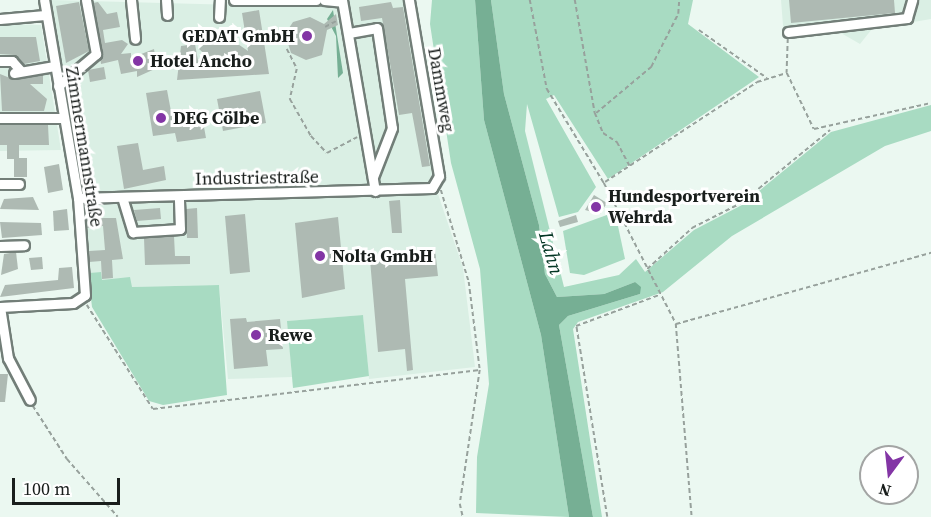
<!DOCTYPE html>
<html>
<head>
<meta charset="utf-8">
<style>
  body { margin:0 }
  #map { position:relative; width:931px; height:517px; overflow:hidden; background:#ebf8f1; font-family:"Source Serif 4",serif }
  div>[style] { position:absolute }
  .built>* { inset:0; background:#daefe4 }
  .green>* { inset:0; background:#a8dbc2 }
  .water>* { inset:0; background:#76af94 }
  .building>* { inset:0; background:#aebab3 }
  .path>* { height:1.5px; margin-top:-0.75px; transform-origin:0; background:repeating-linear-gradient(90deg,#97a19c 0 4.5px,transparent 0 7.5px) }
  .roads { filter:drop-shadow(2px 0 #727e78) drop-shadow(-2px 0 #727e78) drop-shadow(0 2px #727e78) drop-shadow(0 -2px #727e78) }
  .minor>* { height:9px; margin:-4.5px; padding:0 4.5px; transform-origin:4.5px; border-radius:4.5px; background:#fff }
  .dots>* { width:16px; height:16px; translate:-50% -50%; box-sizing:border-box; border:3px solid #fff; border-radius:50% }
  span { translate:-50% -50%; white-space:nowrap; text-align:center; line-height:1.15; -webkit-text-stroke:6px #fff; paint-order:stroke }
  .poi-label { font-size:18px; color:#191e1c; font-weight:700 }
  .right { translate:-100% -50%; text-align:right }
  .left { translate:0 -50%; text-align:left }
  .street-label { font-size:18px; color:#191e1c }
  .water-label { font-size:20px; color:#023523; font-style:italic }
  .north { position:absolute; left:859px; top:445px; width:60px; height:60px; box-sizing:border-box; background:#fff; border:2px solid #a3a5a4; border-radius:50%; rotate:195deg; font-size:16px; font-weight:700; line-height:24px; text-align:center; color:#191e1c }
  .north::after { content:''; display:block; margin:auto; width:21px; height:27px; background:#8335a5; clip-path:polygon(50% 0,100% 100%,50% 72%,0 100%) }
  .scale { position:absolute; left:12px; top:478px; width:108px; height:27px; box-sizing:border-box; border:3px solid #191e1c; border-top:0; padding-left:8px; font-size:18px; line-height:21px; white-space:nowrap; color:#191e1c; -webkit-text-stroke:4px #fff; paint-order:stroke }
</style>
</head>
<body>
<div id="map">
  <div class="built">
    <div style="clip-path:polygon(51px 0,310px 7px,325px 0,406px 0,433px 178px,428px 184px,99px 195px,85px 190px,77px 177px)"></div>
    <div style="clip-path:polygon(781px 0,931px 0,931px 19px,872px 29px,860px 44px,841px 33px,784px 38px)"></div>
    <div style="clip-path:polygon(0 24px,41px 25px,61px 150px,0 151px)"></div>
    <div style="clip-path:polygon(438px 194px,463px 268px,475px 367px,369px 379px,363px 315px,288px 321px,292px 377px,228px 379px,219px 285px,132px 287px,101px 280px,101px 272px,88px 273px,82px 204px)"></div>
  </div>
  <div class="green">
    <div style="clip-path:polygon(432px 0,475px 0,484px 120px,541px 335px,569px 517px,476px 513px,477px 457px,489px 384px,480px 269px,451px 163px,430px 24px)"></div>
    <div style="clip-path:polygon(491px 0,693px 0,688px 24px,759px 77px,608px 179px,554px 95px,546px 99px,596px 187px,578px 212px,559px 217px,527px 104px,525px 131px,564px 287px,619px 275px,636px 259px,645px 272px,694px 230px,742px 205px,831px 132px,931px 105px,931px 131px,885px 146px,732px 236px,663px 292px,578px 322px,573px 329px,602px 517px,593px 517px,559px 325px,568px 316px,640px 294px,635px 282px,604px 294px,557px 297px,545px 274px,539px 225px,504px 94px)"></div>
    <div style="clip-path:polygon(615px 212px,625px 259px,584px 275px,570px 273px,563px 231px)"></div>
    <div style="clip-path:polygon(101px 272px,102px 280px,130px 277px,132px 287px,219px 285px,227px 395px,163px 405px,149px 401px,92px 307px,88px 273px)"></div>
    <div style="clip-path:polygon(363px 315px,369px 376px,293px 388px,287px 321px)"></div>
  </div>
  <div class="water">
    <div style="clip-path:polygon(475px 0,491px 0,504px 94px,539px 225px,545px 274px,557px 297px,604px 294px,635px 282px,641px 287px,640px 294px,568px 316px,559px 325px,593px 517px,569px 517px,541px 335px,484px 120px)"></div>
    <div style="clip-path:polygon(333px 10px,343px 73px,338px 78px,336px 36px,327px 19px)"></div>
  </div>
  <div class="building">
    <div style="clip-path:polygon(789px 0,894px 0,895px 13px,791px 23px)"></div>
    <div style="clip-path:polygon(79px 2px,89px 51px,66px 63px,56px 6px)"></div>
    <div style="clip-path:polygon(98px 2px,107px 14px,117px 12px,120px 27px,103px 30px,105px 43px,122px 40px,128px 44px,121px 54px,131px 53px,131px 58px,154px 49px,157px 68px,137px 77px,137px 71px,121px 74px,118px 60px,101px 64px,93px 3px)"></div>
    <div style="clip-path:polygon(391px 2px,393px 8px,403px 7px,430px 166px,422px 167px,412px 113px,399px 115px,382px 18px,361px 21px,359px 7px)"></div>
    <div style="clip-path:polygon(259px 10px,269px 74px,177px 80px,181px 46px,195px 44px,199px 66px,218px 66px,199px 49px,210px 39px,235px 42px,248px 51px,242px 13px)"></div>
    <div style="clip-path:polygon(336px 14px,338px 25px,327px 30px,322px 55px,306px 60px,291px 53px,285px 34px,293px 22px,310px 17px,324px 24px)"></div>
    <div style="clip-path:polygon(0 37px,36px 37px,40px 61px,24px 64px,14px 55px,0 54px)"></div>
    <div style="clip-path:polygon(104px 67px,106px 79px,90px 82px,88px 70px)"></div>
    <div style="clip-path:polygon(0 74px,15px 80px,43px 75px,43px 84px,30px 84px,47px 99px,44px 111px,2px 111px)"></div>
    <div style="clip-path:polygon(167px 90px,173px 122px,202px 116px,206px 138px,177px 142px,175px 133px,153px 136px,146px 93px)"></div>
    <div style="clip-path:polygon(260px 91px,266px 123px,223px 131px,217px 99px)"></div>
    <div style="clip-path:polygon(0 125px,48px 125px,49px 145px,19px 145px,19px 158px,27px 158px,27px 177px,14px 177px,14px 159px,7px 159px,7px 145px,0 145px)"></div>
    <div style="clip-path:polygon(138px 143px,143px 170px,164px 166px,166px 180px,124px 189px,117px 146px)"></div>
    <div style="clip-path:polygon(59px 164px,63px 190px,48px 193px,44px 167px)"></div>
    <div style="clip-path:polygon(594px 195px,607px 203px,600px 214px,585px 210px)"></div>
    <div style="clip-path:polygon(33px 197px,39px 210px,0 209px,4px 199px)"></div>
    <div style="clip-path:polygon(400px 200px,402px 233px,392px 233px,389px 201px)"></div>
    <div style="clip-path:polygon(160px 208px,161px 219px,137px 221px,134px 210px)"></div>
    <div style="clip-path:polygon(197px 208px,198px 238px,187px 238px,186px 209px)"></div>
    <div style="clip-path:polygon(67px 209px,69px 230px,54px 231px,53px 211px)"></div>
    <div style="clip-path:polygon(245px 214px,250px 272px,230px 274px,225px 216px)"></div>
    <div style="clip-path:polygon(576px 215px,578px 222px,560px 227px,558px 221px)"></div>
    <div style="clip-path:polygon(338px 217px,345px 289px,302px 298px,295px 223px)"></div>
    <div style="clip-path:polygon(86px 218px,116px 218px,123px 259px,112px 260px,113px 278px,102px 279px,101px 261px,89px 262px,89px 251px,105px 250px,103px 226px,87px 228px)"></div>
    <div style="clip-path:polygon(0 222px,41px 223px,42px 235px,2px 238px)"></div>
    <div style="clip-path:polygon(174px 236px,175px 256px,190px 256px,190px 264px,145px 265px,144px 238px)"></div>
    <div style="clip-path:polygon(435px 249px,438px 276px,405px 279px,413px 370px,407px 371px,405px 349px,378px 352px,370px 260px,413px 257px,412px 251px)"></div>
    <div style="clip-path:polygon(16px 252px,18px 269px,1px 275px,4px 254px)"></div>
    <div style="clip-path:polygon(42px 257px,43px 269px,31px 270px,29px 258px)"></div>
    <div style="clip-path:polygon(72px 267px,74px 288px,0 297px,5px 285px,58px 280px,59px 268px)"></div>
    <div style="clip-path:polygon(246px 318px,247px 322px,280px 319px,283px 349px,266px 350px,268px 366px,234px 369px,230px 319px)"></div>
    <div style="clip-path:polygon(0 374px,8px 374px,5px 402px,0 402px)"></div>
  </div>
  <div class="path">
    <div style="left:530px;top:0;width:91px;rotate:79.2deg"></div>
    <div style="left:547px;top:89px;width:110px;rotate:58.8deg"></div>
    <div style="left:604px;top:183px;width:158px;rotate:62.9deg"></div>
    <div style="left:676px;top:324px;width:265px;rotate:-15.6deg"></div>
    <div style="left:575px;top:0;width:115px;rotate:80deg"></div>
    <div style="left:595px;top:113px;width:22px;rotate:68deg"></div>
    <div style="left:603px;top:133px;width:17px;rotate:33deg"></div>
    <div style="left:617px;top:142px;width:27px;rotate:62deg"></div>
    <div style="left:325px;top:27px;width:15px;rotate:-28deg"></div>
    <div style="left:699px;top:30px;width:83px;rotate:35.2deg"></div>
    <div style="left:788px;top:39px;width:34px;rotate:92deg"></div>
    <div style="left:787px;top:73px;width:62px;rotate:64.3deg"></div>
    <div style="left:814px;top:129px;width:120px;rotate:-12.5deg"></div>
    <div style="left:287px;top:49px;width:22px;rotate:63deg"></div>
    <div style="left:297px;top:69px;width:31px;rotate:103deg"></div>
    <div style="left:290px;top:99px;width:43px;rotate:60.4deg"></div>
    <div style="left:311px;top:136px;width:23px;rotate:47deg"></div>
    <div style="left:327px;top:153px;width:34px;rotate:-28deg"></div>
    <div style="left:596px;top:113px;width:72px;rotate:-39.9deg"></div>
    <div style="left:651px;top:67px;width:59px;rotate:-63deg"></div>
    <div style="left:678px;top:14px;width:14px;rotate:-86deg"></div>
    <div style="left:605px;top:182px;width:182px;rotate:-33.3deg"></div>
    <div style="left:757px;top:82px;width:31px;rotate:-17deg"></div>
    <div style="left:441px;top:190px;width:96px;rotate:73.1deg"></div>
    <div style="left:469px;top:282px;width:89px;rotate:82.9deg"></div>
    <div style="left:480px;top:370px;width:135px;rotate:98.5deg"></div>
    <div style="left:460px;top:504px;width:13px;rotate:77deg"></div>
    <div style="left:647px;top:269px;width:61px;rotate:-42.3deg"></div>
    <div style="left:692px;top:228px;width:55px;rotate:-27deg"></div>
    <div style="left:741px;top:203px;width:115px;rotate:-39.4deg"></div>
    <div style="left:87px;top:305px;width:123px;rotate:57.6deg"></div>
    <div style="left:153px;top:409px;width:329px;rotate:-6.8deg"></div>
    <div style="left:676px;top:324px;width:194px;rotate:85.3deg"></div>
    <div style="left:33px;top:406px;width:63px;rotate:57.3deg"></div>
    <div style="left:67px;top:459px;width:77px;rotate:48.7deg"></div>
    <div style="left:607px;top:517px;width:193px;rotate:-99.2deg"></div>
    <div style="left:576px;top:326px;width:89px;rotate:-20.5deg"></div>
  </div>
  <div class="roads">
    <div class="minor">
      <div style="left:131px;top:0;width:39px;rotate:84deg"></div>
      <div style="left:166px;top:0;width:15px;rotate:86deg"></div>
      <div style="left:234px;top:0;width:82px"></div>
      <div style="left:324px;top:0;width:18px;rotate:6deg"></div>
      <div style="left:342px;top:0;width:194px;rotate:80.2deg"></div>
      <div style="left:219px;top:17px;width:17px;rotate:-87deg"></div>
      <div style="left:0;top:19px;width:45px;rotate:-5.1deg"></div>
      <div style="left:788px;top:32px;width:120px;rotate:-6.7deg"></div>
      <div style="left:907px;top:18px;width:19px;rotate:-74deg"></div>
      <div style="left:349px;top:33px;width:28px;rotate:-10deg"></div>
      <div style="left:377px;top:28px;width:101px;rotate:81.5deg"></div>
      <div style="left:392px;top:128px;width:53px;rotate:111.2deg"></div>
      <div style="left:0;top:61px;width:12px"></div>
      <div style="left:12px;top:61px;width:12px;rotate:48deg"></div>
      <div style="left:14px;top:73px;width:41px;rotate:-9.9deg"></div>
      <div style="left:58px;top:86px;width:50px;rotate:-40.1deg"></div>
      <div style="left:96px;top:54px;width:55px;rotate:-100.5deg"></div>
      <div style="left:0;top:118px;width:63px"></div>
      <div style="left:0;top:184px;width:19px"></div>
      <div style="left:122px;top:197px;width:37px;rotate:73deg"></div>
      <div style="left:133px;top:232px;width:47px;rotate:-3.7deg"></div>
      <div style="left:180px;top:229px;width:33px;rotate:-92deg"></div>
      <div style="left:78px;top:198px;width:354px;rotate:-1.6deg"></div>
      <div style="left:432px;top:188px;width:14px;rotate:-60deg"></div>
      <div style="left:439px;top:176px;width:179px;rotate:-99.7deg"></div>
      <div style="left:0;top:246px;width:24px;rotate:-2deg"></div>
      <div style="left:0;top:307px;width:73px;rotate:-3.1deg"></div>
      <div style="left:73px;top:303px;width:14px;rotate:-34deg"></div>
      <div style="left:85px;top:295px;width:97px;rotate:-94.1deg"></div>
      <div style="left:78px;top:198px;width:201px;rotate:-99.7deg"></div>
      <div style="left:0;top:307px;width:52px;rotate:81.1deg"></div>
      <div style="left:8px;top:358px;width:47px;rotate:62.4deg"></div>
    </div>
  </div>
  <div class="dots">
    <div style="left:307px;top:36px;background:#8335a5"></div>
    <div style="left:138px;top:61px;background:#8335a5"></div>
    <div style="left:161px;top:118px;background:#8335a5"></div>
    <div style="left:596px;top:207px;background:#8335a5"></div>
    <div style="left:320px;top:256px;background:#8335a5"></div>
    <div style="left:256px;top:335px;background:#8335a5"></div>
  </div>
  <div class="poi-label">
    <span class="right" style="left:295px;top:36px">GEDAT GmbH</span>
    <span class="left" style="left:150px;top:61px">Hotel Ancho</span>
    <span class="left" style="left:173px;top:118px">DEG Cölbe</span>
    <span class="left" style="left:608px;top:207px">Hundesportverein<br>Wehrda</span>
    <span class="left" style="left:332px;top:256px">Nolta GmbH</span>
    <span class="left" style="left:268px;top:335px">Rewe</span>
  </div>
  <div class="street-label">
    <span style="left:441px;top:90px;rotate:80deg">Dammweg</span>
    <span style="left:84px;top:147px;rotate:81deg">Zimmermannstraße</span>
    <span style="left:257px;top:178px;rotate:-1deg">Industriestraße</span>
  </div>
  <div class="water-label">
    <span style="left:551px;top:253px;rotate:74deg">Lahn</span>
  </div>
  <div class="north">N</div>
  <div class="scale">100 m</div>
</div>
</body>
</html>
